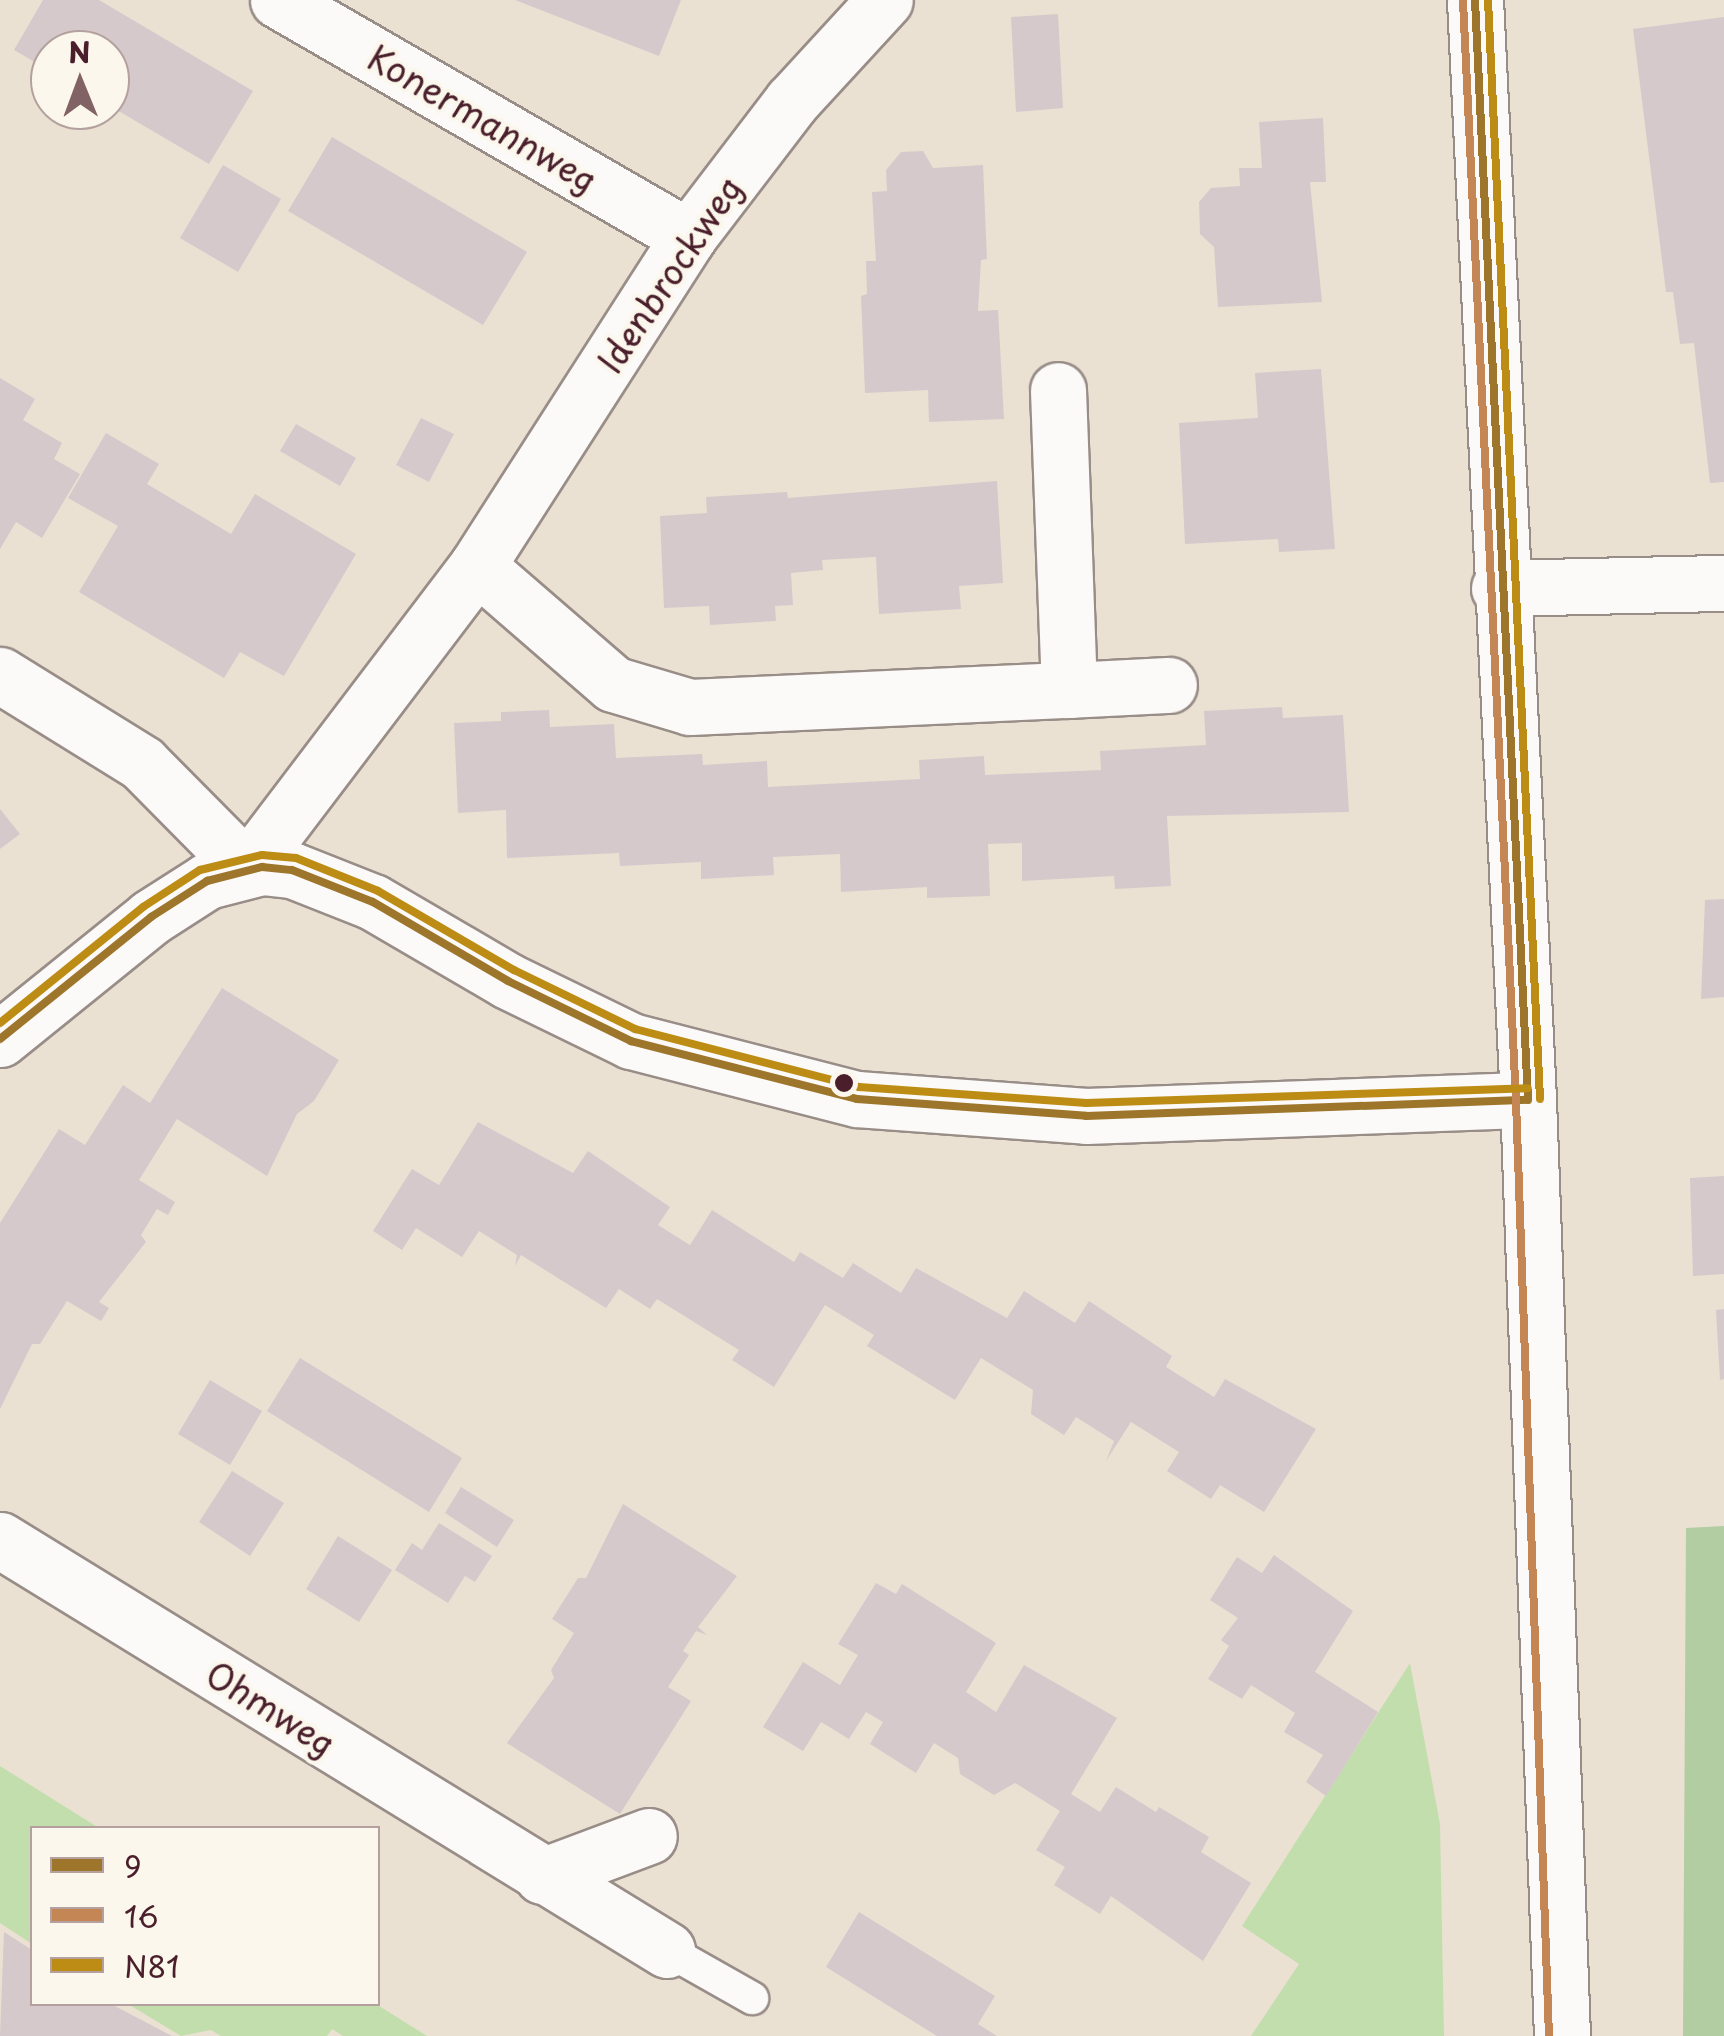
<!DOCTYPE html>
<html>
<head>
<meta charset="utf-8">
<style>
  body { margin:0 }
  #map { position:relative; width:1724px; height:2036px; overflow:hidden; background:#eae1d2; font-family:"Playpen Sans",sans-serif }
  div>[style] { position:absolute }
  .green>* { inset:0; background:#c3dead }
  .forest>* { inset:0; background:#b1cda1 }
  .building>* { inset:0; background:#d6c9cc }
  .roads { filter:drop-shadow(2px 0 #998d88) drop-shadow(-2px 0 #998d88) drop-shadow(0 2px #998d88) drop-shadow(0 -2px #998d88) }
  .lane>* { height:32px; margin:-16px; padding:0 16px; transform-origin:16px; border-radius:16px; background:#fcfaf8 }
  .street>* { height:55px; margin:-27.5px; padding:0 27.5px; transform-origin:27.5px; border-radius:27.5px; background:#fcfaf8 }
  .secondary>* { height:55px; margin:-27.5px; padding:0 27.5px; transform-origin:27.5px; border-radius:27.5px; background:#fcfaf8 }
  .bus-1>* { height:8px; margin:-4px; padding:0 4px; transform-origin:4px; border-radius:4px; background:#9d762c }
  .bus-2>* { height:8px; margin:-4px; padding:0 4px; transform-origin:4px; border-radius:4px; background:#c48655 }
  .bus-3>* { height:8px; margin:-4px; padding:0 4px; transform-origin:4px; border-radius:4px; background:#bd8c14 }
  .dots>* { width:28px; height:28px; translate:-50% -50%; box-sizing:border-box; border:5px solid #fbf7ec; border-radius:50% }
  span { translate:-50% -50%; white-space:nowrap; text-align:center; line-height:1.15; -webkit-text-stroke:8px #fbf7ec; paint-order:stroke }
  .street-label { font-size:35px; color:#4a1f2b }
  .legend { position:absolute; left:30px; top:1826px; width:350px; height:180px; box-sizing:border-box; background:#fbf7ec; border:2px solid #b4a19f; margin:0; padding:12px 18px; list-style:none; font-size:30px; color:#4a1f2b }
  .legend li { display:flex; align-items:center; gap:20px; height:50px }
  .legend b { width:50px; border:2px solid #b4a19f }
  .north { position:absolute; left:30px; top:30px; width:100px; height:100px; box-sizing:border-box; background:#fbf7ec; border:2px solid #b4a19f; border-radius:50%; rotate:359deg; font-size:28px; font-weight:700; line-height:40px; text-align:center; color:#4a1f2b }
  .north::after { content:''; display:block; margin:auto; width:35px; height:45px; background:#826365; clip-path:polygon(50% 0,100% 100%,50% 72%,0 100%) }
</style>
</head>
<body>
<div id="map">
  <div class="green">
    <div style="clip-path:polygon(1410px 1663px,1440px 1824px,1444px 2036px,1251px 2036px,1299px 1964px,1242px 1926px)"></div>
    <div style="clip-path:polygon(0 1766px,99px 1828px,32px 1828px,32px 1944px,0 1923px)"></div>
    <div style="clip-path:polygon(128px 2004px,376px 2004px,427px 2036px,343px 2036px,332px 2029px,327px 2036px,221px 2036px,211px 2030px,181px 2036px)"></div>
  </div>
  <div class="forest">
    <div style="clip-path:polygon(1724px 1526px,1724px 2036px,1683px 2036px,1686px 1528px)"></div>
  </div>
  <div class="building">
    <div style="clip-path:polygon(43px 0,99px 0,253px 91px,209px 164px,110px 106px,110px 50px,50px 50px,50px 71px,14px 50px)"></div>
    <div style="clip-path:polygon(515px 0,681px 0,659px 56px)"></div>
    <div style="clip-path:polygon(1058px 14px,1063px 108px,1016px 112px,1011px 17px)"></div>
    <div style="clip-path:polygon(1724px 17px,1724px 482px,1710px 483px,1694px 343px,1680px 344px,1673px 292px,1666px 292px,1633px 29px)"></div>
    <div style="clip-path:polygon(1323px 118px,1326px 182px,1310px 182px,1322px 302px,1218px 307px,1214px 247px,1200px 234px,1199px 202px,1211px 188px,1240px 186px,1239px 168px,1262px 168px,1259px 122px)"></div>
    <div style="clip-path:polygon(332px 137px,527px 252px,483px 325px,288px 211px)"></div>
    <div style="clip-path:polygon(923px 151px,933px 168px,983px 165px,987px 259px,981px 260px,978px 311px,998px 310px,1004px 419px,929px 422px,928px 390px,865px 393px,861px 296px,867px 294px,866px 261px,876px 261px,872px 192px,887px 191px,886px 170px,901px 152px)"></div>
    <div style="clip-path:polygon(223px 165px,281px 199px,238px 272px,180px 238px)"></div>
    <div style="clip-path:polygon(1321px 369px,1335px 549px,1279px 552px,1278px 539px,1185px 544px,1179px 423px,1258px 418px,1255px 373px)"></div>
    <div style="clip-path:polygon(0 378px,35px 399px,23px 420px,62px 443px,54px 459px,80px 474px,42px 538px,16px 522px,0 549px)"></div>
    <div style="clip-path:polygon(421px 418px,454px 434px,429px 482px,396px 465px)"></div>
    <div style="clip-path:polygon(296px 424px,356px 458px,340px 486px,280px 451px)"></div>
    <div style="clip-path:polygon(106px 433px,159px 464px,147px 484px,231px 534px,255px 494px,356px 554px,284px 676px,240px 652px,224px 678px,79px 592px,118px 526px,68px 498px)"></div>
    <div style="clip-path:polygon(997px 481px,1003px 583px,959px 586px,961px 609px,879px 614px,876px 557px,822px 560px,823px 570px,791px 573px,793px 605px,775px 606px,776px 621px,710px 625px,709px 606px,664px 608px,660px 516px,707px 513px,706px 497px,787px 492px,788px 498px)"></div>
    <div style="clip-path:polygon(1282px 707px,1283px 718px,1343px 715px,1349px 812px,1167px 816px,1171px 886px,1115px 889px,1114px 876px,1022px 881px,1022px 843px,988px 844px,990px 896px,927px 898px,927px 887px,841px 892px,840px 854px,773px 857px,774px 875px,701px 879px,701px 862px,620px 866px,619px 853px,507px 858px,506px 810px,458px 813px,454px 723px,501px 721px,501px 712px,549px 710px,550px 727px,614px 724px,616px 758px,702px 754px,703px 765px,767px 761px,768px 787px,920px 779px,919px 760px,984px 756px,985px 775px,1101px 770px,1100px 751px,1206px 745px,1204px 711px)"></div>
    <div style="clip-path:polygon(0 809px,20px 834px,0 849px)"></div>
    <div style="clip-path:polygon(1724px 899px,1724px 997px,1701px 999px,1705px 900px)"></div>
    <div style="clip-path:polygon(222px 988px,339px 1060px,314px 1101px,297px 1114px,267px 1176px,177px 1119px,139px 1180px,175px 1202px,168px 1215px,157px 1209px,141px 1235px,146px 1242px,99px 1302px,109px 1308px,101px 1321px,67px 1301px,40px 1344px,32px 1344px,0 1409px,0 1223px,59px 1129px,85px 1145px,123px 1085px,150px 1103px)"></div>
    <div style="clip-path:polygon(478px 1122px,573px 1173px,588px 1151px,670px 1207px,658px 1225px,690px 1245px,712px 1210px,794px 1262px,800px 1252px,843px 1278px,853px 1263px,901px 1293px,916px 1268px,1007px 1318px,1024px 1291px,1075px 1323px,1089px 1301px,1172px 1356px,1166px 1367px,1214px 1397px,1225px 1379px,1316px 1429px,1264px 1512px,1220px 1485px,1211px 1499px,1167px 1471px,1179px 1452px,1131px 1422px,1106px 1461px,1114px 1441px,1076px 1417px,1064px 1435px,1031px 1414px,1033px 1390px,981px 1358px,955px 1400px,867px 1346px,874px 1335px,825px 1305px,774px 1387px,732px 1360px,739px 1350px,657px 1299px,650px 1309px,619px 1289px,606px 1308px,521px 1255px,515px 1266px,517px 1255px,479px 1231px,462px 1257px,416px 1228px,402px 1250px,373px 1231px,412px 1169px,439px 1185px)"></div>
    <div style="clip-path:polygon(1724px 1176px,1724px 1274px,1693px 1276px,1690px 1178px)"></div>
    <div style="clip-path:polygon(1724px 1309px,1724px 1379px,1720px 1380px,1716px 1310px)"></div>
    <div style="clip-path:polygon(300px 1358px,462px 1458px,429px 1512px,267px 1411px)"></div>
    <div style="clip-path:polygon(210px 1380px,262px 1411px,230px 1465px,178px 1434px)"></div>
    <div style="clip-path:polygon(232px 1471px,284px 1503px,250px 1556px,199px 1522px)"></div>
    <div style="clip-path:polygon(461px 1487px,514px 1520px,497px 1547px,445px 1513px)"></div>
    <div style="clip-path:polygon(623px 1504px,737px 1576px,698px 1627px,707px 1635px,696px 1631px,683px 1651px,689px 1655px,668px 1687px,691px 1701px,620px 1814px,507px 1743px,554px 1678px,551px 1670px,574px 1633px,552px 1619px,578px 1578px,586px 1578px)"></div>
    <div style="clip-path:polygon(439px 1523px,492px 1556px,475px 1582px,465px 1576px,448px 1603px,395px 1570px,412px 1543px,422px 1550px)"></div>
    <div style="clip-path:polygon(338px 1536px,392px 1570px,359px 1622px,306px 1589px)"></div>
    <div style="clip-path:polygon(1274px 1555px,1353px 1611px,1315px 1672px,1378px 1712px,1326px 1796px,1306px 1782px,1323px 1755px,1284px 1732px,1295px 1713px,1251px 1685px,1242px 1699px,1208px 1679px,1229px 1646px,1221px 1640px,1238px 1618px,1210px 1600px,1237px 1557px,1262px 1573px)"></div>
    <div style="clip-path:polygon(876px 1583px,896px 1594px,902px 1584px,996px 1643px,966px 1692px,996px 1712px,1024px 1665px,1117px 1718px,1071px 1794px,1100px 1812px,1116px 1787px,1156px 1812px,1159px 1807px,1209px 1837px,1201px 1852px,1251px 1883px,1203px 1961px,1111px 1896px,1100px 1914px,1054px 1885px,1065px 1867px,1036px 1850px,1060px 1811px,1015px 1783px,994px 1795px,960px 1774px,958px 1758px,934px 1743px,916px 1773px,870px 1744px,883px 1722px,866px 1712px,849px 1739px,821px 1722px,803px 1751px,763px 1727px,803px 1662px,840px 1685px,858px 1655px,838px 1644px)"></div>
    <div style="clip-path:polygon(859px 1912px,995px 1996px,978px 2024px,997px 2036px,937px 2036px,826px 1967px)"></div>
    <div style="clip-path:polygon(4px 1932px,32px 1950px,32px 2004px,111px 2004px,172px 2036px,0 2036px)"></div>
  </div>
  <div class="roads">
    <div class="lane">
      <div style="left:667px;top:1950px;width:98px;rotate:29.5deg"></div>
    </div>
    <div class="street">
      <div style="left:278px;top:0;width:474px;rotate:30deg"></div>
      <div style="left:477px;top:566px;width:180px;rotate:40.9deg"></div>
      <div style="left:613px;top:684px;width:80px;rotate:16.6deg"></div>
      <div style="left:690px;top:707px;width:379px;rotate:-2.6deg"></div>
      <div style="left:1069px;top:690px;width:300px;rotate:-92.1deg"></div>
      <div style="left:1499px;top:588px;width:225px;rotate:-1.3deg"></div>
      <div style="left:0;top:675px;width:167px;rotate:31.8deg"></div>
      <div style="left:142px;top:763px;width:149px;rotate:45.3deg"></div>
      <div style="left:1069px;top:690px;width:100px;rotate:-2.9deg"></div>
      <div style="left:247px;top:869px;width:380px;rotate:-52.8deg"></div>
      <div style="left:477px;top:566px;width:391px;rotate:-57.3deg"></div>
      <div style="left:688px;top:237px;width:171px;rotate:-52.6deg"></div>
      <div style="left:792px;top:101px;width:137px;rotate:-47.4deg"></div>
      <div style="left:0;top:1039px;width:194px;rotate:-38.9deg"></div>
      <div style="left:151px;top:917px;width:67px;rotate:-32.7deg"></div>
      <div style="left:207px;top:881px;width:57px;rotate:-14.3deg"></div>
      <div style="left:262px;top:867px;width:30px;rotate:6deg"></div>
      <div style="left:292px;top:870px;width:87px;rotate:21.6deg"></div>
      <div style="left:373px;top:902px;width:156px;rotate:30.3deg"></div>
      <div style="left:508px;top:981px;width:137px;rotate:26deg"></div>
      <div style="left:631px;top:1041px;width:233px;rotate:14.4deg"></div>
      <div style="left:857px;top:1099px;width:230px;rotate:4.2deg"></div>
      <div style="left:1086px;top:1116px;width:442px;rotate:-2.1deg"></div>
      <div style="left:0;top:1540px;width:783px;rotate:31.58deg"></div>
      <div style="left:542px;top:1876px;width:114px;rotate:-20.5deg"></div>
    </div>
    <div class="secondary">
      <div style="left:1475px;top:0;width:1101px;rotate:87.24deg"></div>
      <div style="left:1528px;top:1100px;width:937px;rotate:87.92deg"></div>
    </div>
  </div>
  <div class="bus-1">
    <div style="left:1475px;top:0;width:1101px;rotate:87.24deg"></div>
    <div style="left:0;top:1039px;width:194px;rotate:-38.9deg"></div>
    <div style="left:151px;top:917px;width:67px;rotate:-32.7deg"></div>
    <div style="left:207px;top:881px;width:57px;rotate:-14.3deg"></div>
    <div style="left:262px;top:867px;width:30px;rotate:6deg"></div>
    <div style="left:292px;top:870px;width:87px;rotate:21.6deg"></div>
    <div style="left:373px;top:902px;width:156px;rotate:30.3deg"></div>
    <div style="left:508px;top:981px;width:137px;rotate:26deg"></div>
    <div style="left:631px;top:1041px;width:233px;rotate:14.4deg"></div>
    <div style="left:857px;top:1099px;width:230px;rotate:4.2deg"></div>
    <div style="left:1086px;top:1116px;width:442px;rotate:-2.1deg"></div>
  </div>
  <div class="bus-2">
    <div style="left:1463px;top:1px;width:1101px;rotate:87.24deg"></div>
    <div style="left:1516px;top:1101px;width:936px;rotate:87.98deg"></div>
  </div>
  <div class="bus-3">
    <div style="left:1488px;top:0;width:1100px;rotate:87.29deg"></div>
    <div style="left:0;top:1023px;width:184px;rotate:-39deg"></div>
    <div style="left:143px;top:907px;width:68px;rotate:-33deg"></div>
    <div style="left:200px;top:870px;width:64px;rotate:-13.6deg"></div>
    <div style="left:262px;top:855px;width:34px;rotate:5deg"></div>
    <div style="left:296px;top:858px;width:88px;rotate:21.9deg"></div>
    <div style="left:378px;top:891px;width:157px;rotate:30.2deg"></div>
    <div style="left:514px;top:970px;width:135px;rotate:26deg"></div>
    <div style="left:635px;top:1029px;width:231px;rotate:14.5deg"></div>
    <div style="left:859px;top:1087px;width:228px;rotate:4deg"></div>
    <div style="left:1086px;top:1103px;width:442px;rotate:-1.9deg"></div>
  </div>
  <div class="dots">
    <div style="left:844px;top:1083px;background:#4a1f2b"></div>
  </div>
  <div class="street-label">
    <span style="left:483px;top:118px;rotate:30deg">Konermannweg</span>
    <span style="left:669px;top:274px;rotate:-56deg">Idenbrockweg</span>
    <span style="left:271px;top:1708px;rotate:32deg">Ohmweg</span>
  </div>
  <ul class="legend">
  <li><b style="height:12px;background:#9d762c"></b>9</li>
  <li><b style="height:12px;background:#c48655"></b>16</li>
  <li><b style="height:12px;background:#bd8c14"></b>N81</li>
  </ul>
  <div class="north">N</div>
</div>
</body>
</html>
